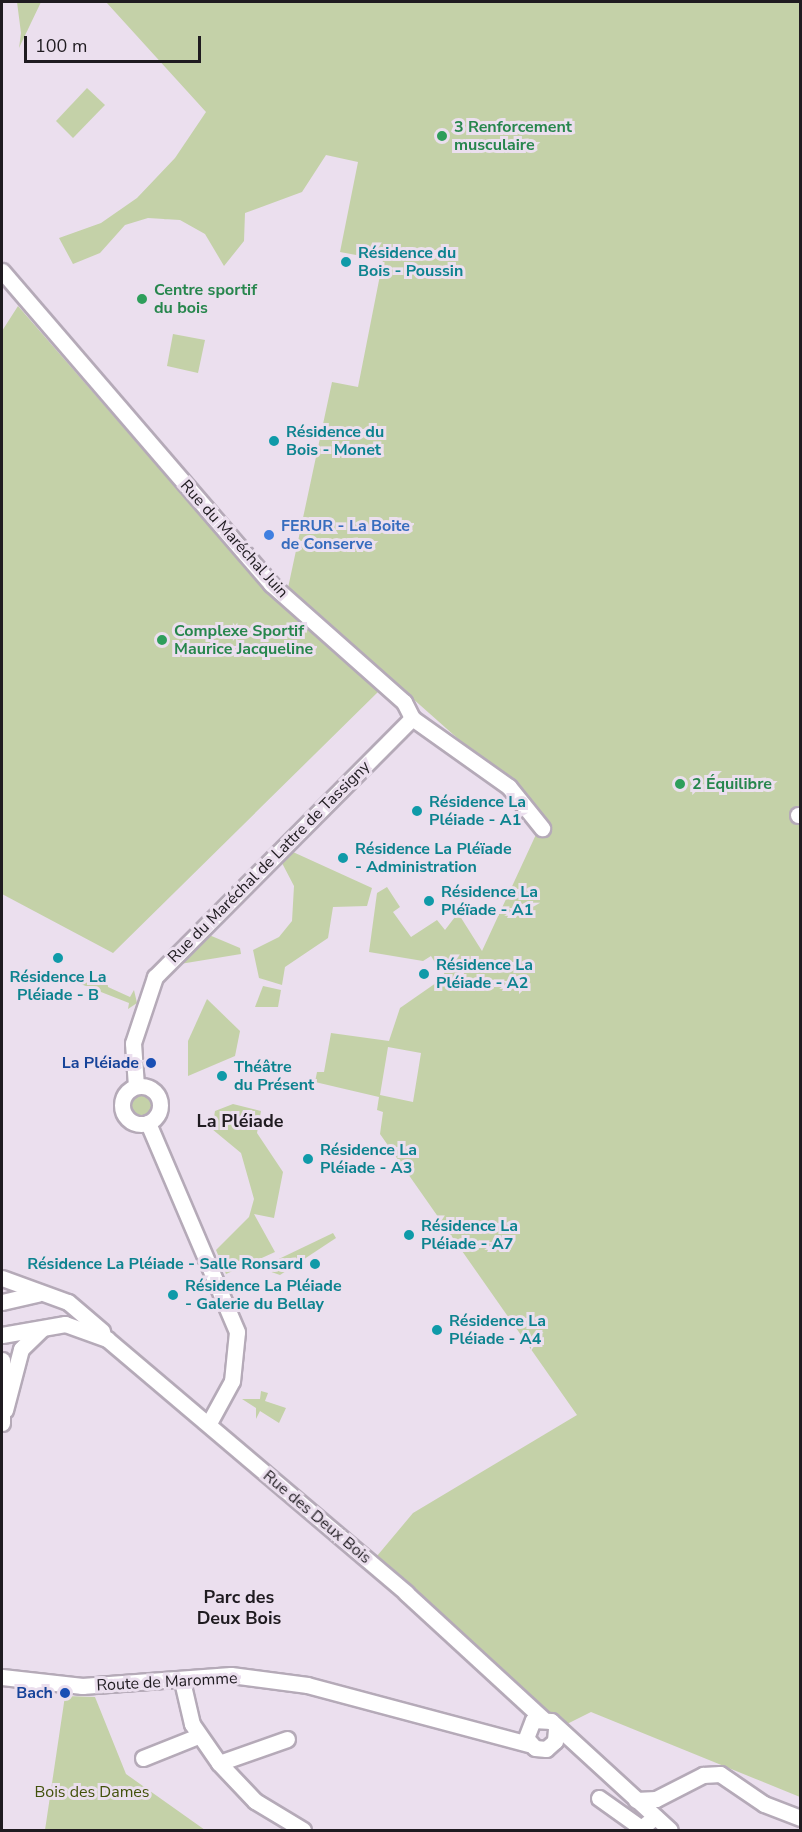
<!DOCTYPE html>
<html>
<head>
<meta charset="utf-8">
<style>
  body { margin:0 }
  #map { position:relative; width:802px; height:1832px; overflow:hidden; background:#ebdfee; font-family:"Nunito Sans",sans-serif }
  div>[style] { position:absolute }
  .green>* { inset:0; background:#c4d1a8 }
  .round { border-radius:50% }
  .roads { filter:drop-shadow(2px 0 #b5aab8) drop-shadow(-2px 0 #b5aab8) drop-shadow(0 2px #b5aab8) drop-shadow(0 -2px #b5aab8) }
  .minor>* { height:15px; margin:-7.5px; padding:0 7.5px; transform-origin:7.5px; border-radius:7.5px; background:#fff }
  .minor>.ring { margin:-7.5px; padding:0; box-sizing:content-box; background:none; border:15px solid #fff; border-radius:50% }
  .dots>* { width:16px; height:16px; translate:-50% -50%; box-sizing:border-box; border:3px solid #ebdfee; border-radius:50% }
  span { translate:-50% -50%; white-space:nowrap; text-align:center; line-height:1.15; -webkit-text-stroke:6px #ebdfee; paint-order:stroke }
  .leisure-label { font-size:16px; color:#27864d; font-weight:700 }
  .left { translate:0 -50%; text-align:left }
  .culture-label { font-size:16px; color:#0d838f; font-weight:700 }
  .right { translate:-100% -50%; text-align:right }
  .shop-label { font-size:16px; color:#366cbe; font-weight:700 }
  .street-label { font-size:16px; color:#1f1b20 }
  .transit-label { font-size:16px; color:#164399; font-weight:700 }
  .park-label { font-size:16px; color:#42510b }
  .neighbourhood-label { font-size:18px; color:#1f1b20; font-weight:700 }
  .frame { position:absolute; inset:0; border:3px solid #1f1b20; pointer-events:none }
  .scale { position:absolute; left:24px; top:36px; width:177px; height:27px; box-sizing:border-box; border:3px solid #1f1b20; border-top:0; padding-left:8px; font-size:18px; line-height:21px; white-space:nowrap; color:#1f1b20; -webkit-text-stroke:4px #ebdfee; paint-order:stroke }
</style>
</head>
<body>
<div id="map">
  <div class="green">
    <div style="clip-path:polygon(17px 2px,41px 2px,19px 48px,21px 33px)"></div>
    <div style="clip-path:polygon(evenodd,106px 2px,800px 2px,800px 1797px,591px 1712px,563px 1726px,377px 1556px,413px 1513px,577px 1415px,380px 1134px,383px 1112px,377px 1110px,379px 1097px,315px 1082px,317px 1072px,324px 1072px,331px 1033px,389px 1041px,400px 1008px,446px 976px,440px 968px,443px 961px,436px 964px,431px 956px,423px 961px,369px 952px,377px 893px,387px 887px,400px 907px,393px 912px,411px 937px,437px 920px,445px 930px,458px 913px,482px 951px,539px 828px,491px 768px,288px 588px,332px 382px,358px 387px,383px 260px,340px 252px,358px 162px,326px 155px,302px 192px,245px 213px,244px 241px,224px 266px,205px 234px,180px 220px,148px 218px,125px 225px,100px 253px,73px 264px,59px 238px,101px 223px,137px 198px,175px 158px,206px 112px,106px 2px,388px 1047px,421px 1053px,413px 1102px,380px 1095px,388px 1047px)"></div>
    <div style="clip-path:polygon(87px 88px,105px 105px,73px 138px,56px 121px)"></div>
    <div style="clip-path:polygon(18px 306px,265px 590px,381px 689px,113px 953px,2px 894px,2px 331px)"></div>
    <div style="clip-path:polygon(173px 334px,205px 340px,198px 373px,167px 366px)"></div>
    <div style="clip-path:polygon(293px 852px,372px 888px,367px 906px,333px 907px,328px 938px,285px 967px,282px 985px,259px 978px,253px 950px,279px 937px,292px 921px,294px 886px,282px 863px)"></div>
    <div style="clip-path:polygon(202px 932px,240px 948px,241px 954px,180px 964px,175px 959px)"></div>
    <div style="clip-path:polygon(78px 973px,103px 984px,107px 978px,108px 987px,130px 997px,134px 990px,137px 1003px,128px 1009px,129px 1003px,73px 981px)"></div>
    <div style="clip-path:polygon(263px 986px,281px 990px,278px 1007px,255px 1007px)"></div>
    <div style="clip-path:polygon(207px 999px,240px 1031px,235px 1056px,188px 1076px,188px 1041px)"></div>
    <div class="round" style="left:128px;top:1093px;width:24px;height:24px"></div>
    <div style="clip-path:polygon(233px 1104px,261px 1111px,257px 1133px,283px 1172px,274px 1218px,254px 1214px,275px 1252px,226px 1274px,216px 1250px,249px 1217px,254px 1199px,241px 1153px,212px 1129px,215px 1111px)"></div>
    <div style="clip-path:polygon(333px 1233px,336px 1238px,280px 1275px,260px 1268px)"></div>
    <div style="clip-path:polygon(261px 1391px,268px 1393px,265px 1401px,286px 1408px,279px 1423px,260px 1411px,256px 1419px,256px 1408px,242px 1399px,260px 1399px)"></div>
    <div style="clip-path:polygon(65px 1696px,95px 1697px,126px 1774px,205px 1830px,45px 1830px)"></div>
  </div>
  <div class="roads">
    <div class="minor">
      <div style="left:2px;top:271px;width:413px;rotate:49.3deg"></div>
      <div style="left:271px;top:584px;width:178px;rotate:41.6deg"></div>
      <div style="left:404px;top:702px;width:18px;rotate:63deg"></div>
      <div style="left:412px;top:718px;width:119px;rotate:35.4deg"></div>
      <div style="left:509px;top:787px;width:53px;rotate:51.2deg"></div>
      <div style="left:798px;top:815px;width:2px"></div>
      <div class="ring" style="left:122px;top:1086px;width:23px;height:23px"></div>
      <div style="left:136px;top:1086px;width:43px;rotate:-94deg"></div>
      <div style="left:133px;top:1043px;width:70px;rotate:-71.6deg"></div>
      <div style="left:155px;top:977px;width:365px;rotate:-45.2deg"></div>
      <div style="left:148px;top:1123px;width:227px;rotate:66.9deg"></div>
      <div style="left:237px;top:1332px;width:49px;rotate:95.8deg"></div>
      <div style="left:232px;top:1381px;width:48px;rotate:118.7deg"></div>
      <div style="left:2px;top:1278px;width:70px;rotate:20deg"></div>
      <div style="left:68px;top:1302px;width:45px;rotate:40.5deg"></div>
      <div style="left:2px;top:1302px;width:37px;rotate:-13deg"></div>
      <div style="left:2px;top:1335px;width:64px;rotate:-9.9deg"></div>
      <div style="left:65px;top:1324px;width:45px;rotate:19.7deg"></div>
      <div style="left:107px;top:1339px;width:392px;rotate:40.3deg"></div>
      <div style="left:406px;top:1593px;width:185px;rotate:42.6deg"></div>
      <div style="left:2px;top:1360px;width:63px;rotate:90deg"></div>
      <div style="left:5px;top:1410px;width:63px;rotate:-75.3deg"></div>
      <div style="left:21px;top:1349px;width:29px;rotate:-44deg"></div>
      <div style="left:2px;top:1677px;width:81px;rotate:6.4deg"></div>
      <div style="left:82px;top:1686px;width:149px;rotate:-4.2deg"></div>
      <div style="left:231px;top:1675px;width:77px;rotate:7.5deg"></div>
      <div style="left:307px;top:1685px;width:230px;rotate:14.9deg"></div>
      <div style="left:182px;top:1681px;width:44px;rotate:76.9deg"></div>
      <div style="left:192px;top:1724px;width:47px;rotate:55.3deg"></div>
      <div style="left:219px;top:1763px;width:52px;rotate:46.5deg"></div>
      <div style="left:255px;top:1801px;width:56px;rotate:31.1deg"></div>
      <div style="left:556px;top:1729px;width:12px;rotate:95deg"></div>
      <div style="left:555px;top:1741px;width:12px;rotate:138deg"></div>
      <div style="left:546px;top:1749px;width:11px;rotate:-175deg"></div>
      <div style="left:535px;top:1748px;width:13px;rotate:-132deg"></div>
      <div style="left:526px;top:1738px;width:19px;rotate:-69deg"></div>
      <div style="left:533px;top:1720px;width:18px;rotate:3deg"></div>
      <div style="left:551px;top:1721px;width:161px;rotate:42.5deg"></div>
      <div style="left:143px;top:1758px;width:59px;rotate:-21.8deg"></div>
      <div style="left:219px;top:1763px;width:72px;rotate:-19.4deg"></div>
      <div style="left:599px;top:1798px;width:52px;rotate:35.5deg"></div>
      <div style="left:641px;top:1828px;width:18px;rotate:-38deg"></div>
      <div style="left:636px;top:1800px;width:20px;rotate:-3deg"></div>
      <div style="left:656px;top:1799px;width:53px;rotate:-27.1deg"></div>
      <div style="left:703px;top:1775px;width:17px;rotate:-3deg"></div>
      <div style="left:720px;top:1774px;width:53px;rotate:34.3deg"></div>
      <div style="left:764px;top:1804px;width:39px;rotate:21deg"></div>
    </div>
  </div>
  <div class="dots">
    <div style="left:442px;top:136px;background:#2e9e5b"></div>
    <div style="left:346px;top:262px;background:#0f9aa8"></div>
    <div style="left:142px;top:299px;background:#2e9e5b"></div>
    <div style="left:274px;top:441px;background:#0f9aa8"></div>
    <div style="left:269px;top:535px;background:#3f7fe0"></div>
    <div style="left:162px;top:640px;background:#2e9e5b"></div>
    <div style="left:680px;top:784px;background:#2e9e5b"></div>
    <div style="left:417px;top:811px;background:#0f9aa8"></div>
    <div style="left:343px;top:858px;background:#0f9aa8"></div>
    <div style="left:429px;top:901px;background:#0f9aa8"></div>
    <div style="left:58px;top:958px;background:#0f9aa8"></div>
    <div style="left:424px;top:974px;background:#0f9aa8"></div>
    <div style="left:151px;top:1063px;background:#1a4fb4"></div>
    <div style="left:222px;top:1076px;background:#0f9aa8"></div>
    <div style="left:308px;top:1159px;background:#0f9aa8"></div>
    <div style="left:409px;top:1235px;background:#0f9aa8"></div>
    <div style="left:315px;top:1264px;background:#0f9aa8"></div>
    <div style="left:173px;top:1295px;background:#0f9aa8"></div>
    <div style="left:437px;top:1330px;background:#0f9aa8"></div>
    <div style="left:65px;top:1693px;background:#1a4fb4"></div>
  </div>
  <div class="leisure-label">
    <span class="left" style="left:454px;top:136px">3 Renforcement<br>musculaire</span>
    <span class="left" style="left:154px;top:299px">Centre sportif<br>du bois</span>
    <span class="left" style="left:174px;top:640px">Complexe Sportif<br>Maurice Jacqueline</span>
    <span class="left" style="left:692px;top:784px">2 Équilibre</span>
  </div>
  <div class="culture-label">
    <span class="left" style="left:358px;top:262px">Résidence du<br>Bois - Poussin</span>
    <span class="left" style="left:286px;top:441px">Résidence du<br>Bois - Monet</span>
    <span class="left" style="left:429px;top:811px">Résidence La<br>Pléiade - A1</span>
    <span class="left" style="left:355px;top:858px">Résidence La Pléïade<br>- Administration</span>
    <span class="left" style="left:441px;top:901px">Résidence La<br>Pléïade - A1</span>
    <span class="left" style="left:436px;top:974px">Résidence La<br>Pléiade - A2</span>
    <span style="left:58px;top:986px">Résidence La<br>Pléiade - B</span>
    <span class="left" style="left:234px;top:1076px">Théâtre<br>du Présent</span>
    <span class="left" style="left:320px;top:1159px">Résidence La<br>Pléiade - A3</span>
    <span class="left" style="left:421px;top:1235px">Résidence La<br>Pléiade - A7</span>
    <span class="right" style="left:303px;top:1264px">Résidence La Pléiade - Salle Ronsard</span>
    <span class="left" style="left:185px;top:1295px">Résidence La Pléiade<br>- Galerie du Bellay</span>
    <span class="left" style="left:449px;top:1330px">Résidence La<br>Pléiade - A4</span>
  </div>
  <div class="shop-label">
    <span class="left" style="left:281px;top:535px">FERUR - La Boite<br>de Conserve</span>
  </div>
  <div class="street-label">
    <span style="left:234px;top:539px;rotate:48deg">Rue du Maréchal Juin</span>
    <span style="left:269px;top:862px;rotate:-45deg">Rue du Maréchal de Lattre de Tassigny</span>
    <span style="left:317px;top:1517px;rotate:40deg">Rue des Deux Bois</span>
    <span style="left:167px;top:1682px;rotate:-3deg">Route de Maromme</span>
  </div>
  <div class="transit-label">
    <span class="right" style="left:139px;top:1063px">La Pléiade</span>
    <span class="right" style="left:53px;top:1693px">Bach</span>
  </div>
  <div class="park-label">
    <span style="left:92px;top:1792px">Bois des Dames</span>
  </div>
  <div class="neighbourhood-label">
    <span style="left:240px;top:1121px">La Pléiade</span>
    <span style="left:239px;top:1608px">Parc des<br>Deux Bois</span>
  </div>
  <div class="frame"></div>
  <div class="scale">100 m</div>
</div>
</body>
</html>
